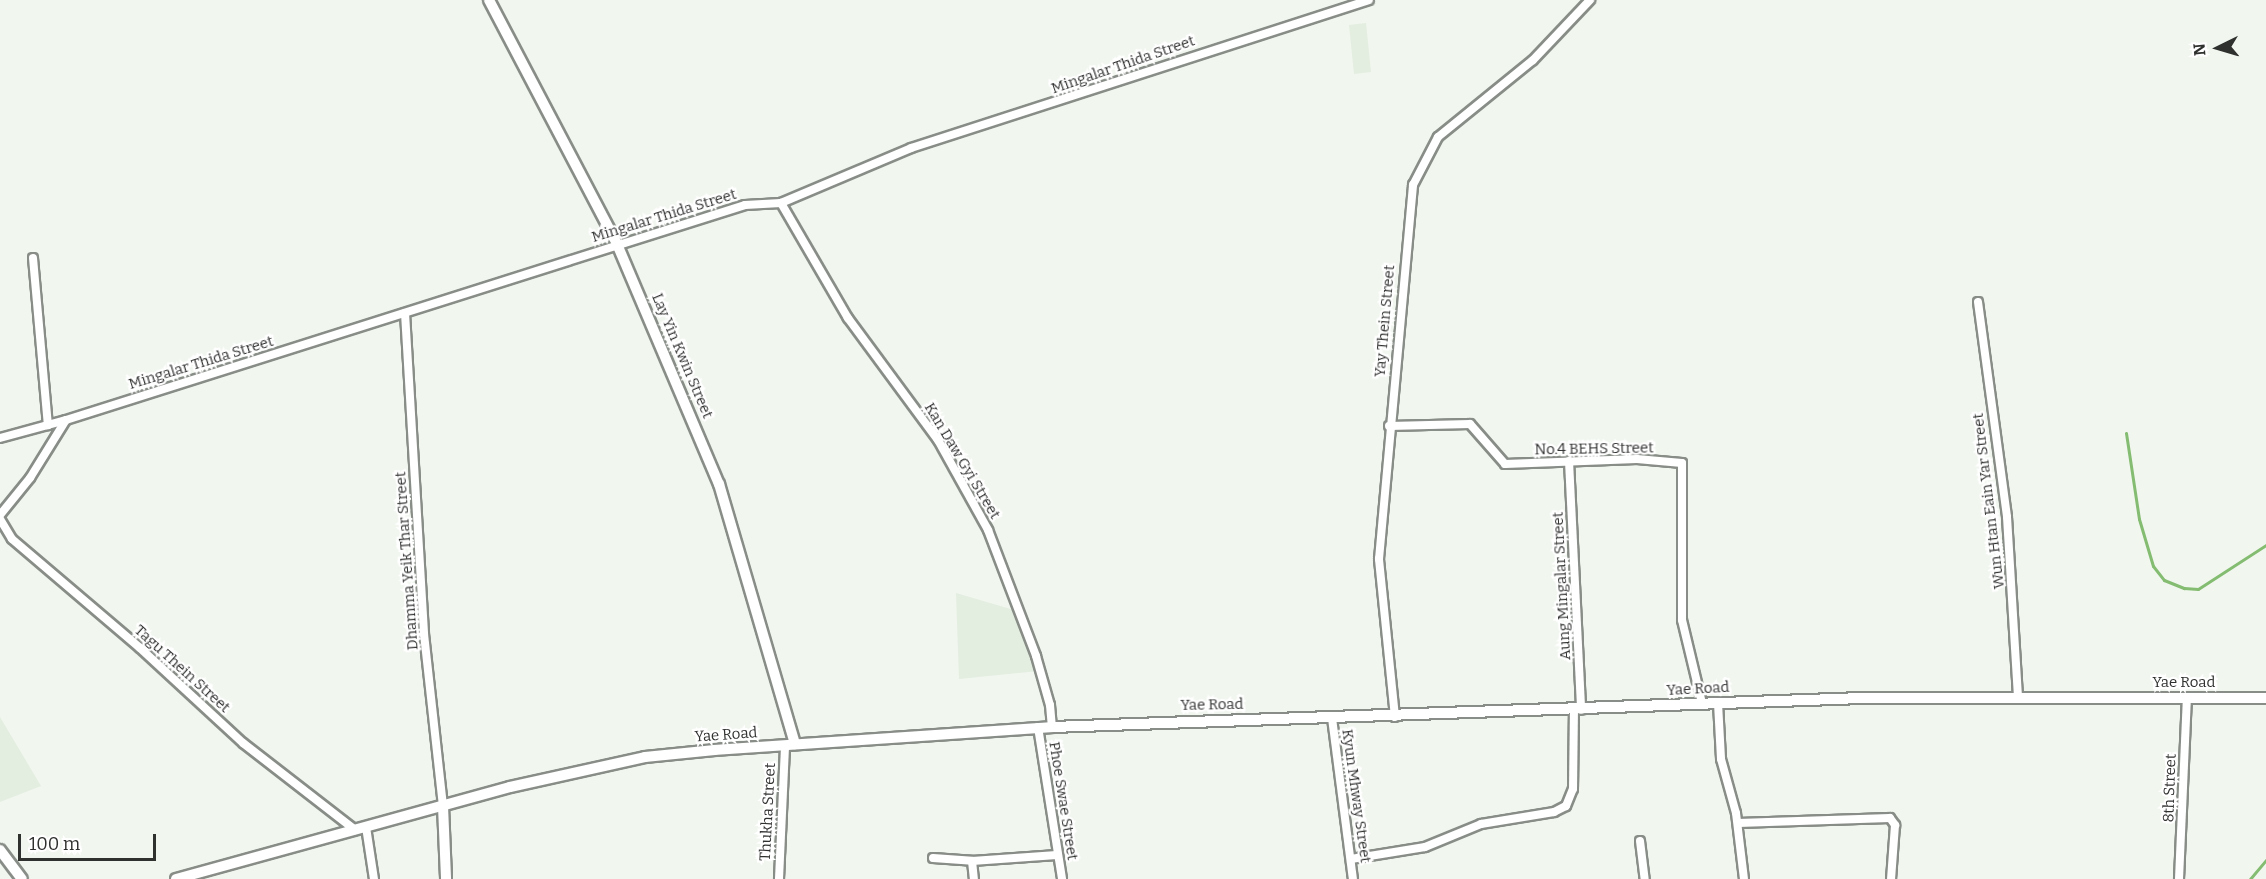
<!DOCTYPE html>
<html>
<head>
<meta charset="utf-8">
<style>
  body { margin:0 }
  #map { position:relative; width:2266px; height:879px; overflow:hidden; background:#f1f6ef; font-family:Bitter,serif }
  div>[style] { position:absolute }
  .built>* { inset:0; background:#e3ede0 }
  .stream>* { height:3px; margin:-1.5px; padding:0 1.5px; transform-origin:1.5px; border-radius:1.5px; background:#84bd71 }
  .roads { filter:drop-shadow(2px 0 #888d87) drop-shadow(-2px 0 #888d87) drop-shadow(0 2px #888d87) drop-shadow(0 -2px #888d87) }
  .street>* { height:8px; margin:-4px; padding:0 4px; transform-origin:4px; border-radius:4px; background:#fff }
  .secondary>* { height:10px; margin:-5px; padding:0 5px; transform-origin:5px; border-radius:5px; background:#fff }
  span { translate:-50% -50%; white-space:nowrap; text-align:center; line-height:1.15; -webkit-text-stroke:4.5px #fff; paint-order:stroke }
  .street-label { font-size:15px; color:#2f312f }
  .north { position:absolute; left:2188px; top:18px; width:60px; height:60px; -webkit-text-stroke:4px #fff; paint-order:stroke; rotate:265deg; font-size:16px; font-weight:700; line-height:24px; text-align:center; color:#2f312f }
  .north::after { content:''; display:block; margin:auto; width:21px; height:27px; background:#2f312f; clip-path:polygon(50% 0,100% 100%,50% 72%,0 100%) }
  .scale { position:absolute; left:18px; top:834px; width:138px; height:27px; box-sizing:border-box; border:3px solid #2f312f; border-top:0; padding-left:8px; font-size:18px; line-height:21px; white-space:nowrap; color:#2f312f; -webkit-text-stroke:4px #fff; paint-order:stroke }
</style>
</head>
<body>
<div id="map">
  <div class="built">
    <div style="clip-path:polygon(1366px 23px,1371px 72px,1354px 74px,1349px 25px)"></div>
    <div style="clip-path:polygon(956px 593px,1014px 610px,1038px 671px,959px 679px)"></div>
    <div style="clip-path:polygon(0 717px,41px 786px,0 802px)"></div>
  </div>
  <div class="stream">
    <div style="left:2126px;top:433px;width:87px;rotate:81.4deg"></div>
    <div style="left:2139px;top:519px;width:49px;rotate:73.4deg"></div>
    <div style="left:2153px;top:566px;width:18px;rotate:52deg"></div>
    <div style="left:2164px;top:580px;width:22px;rotate:22deg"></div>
    <div style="left:2184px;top:588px;width:14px;rotate:4deg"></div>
    <div style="left:2198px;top:589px;width:81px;rotate:-32.9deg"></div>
    <div style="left:2250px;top:879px;width:25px;rotate:-50deg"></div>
  </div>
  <div class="roads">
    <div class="street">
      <div style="left:781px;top:203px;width:133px;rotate:59.8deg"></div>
      <div style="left:848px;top:318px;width:152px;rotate:53.6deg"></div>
      <div style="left:938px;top:440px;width:103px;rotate:60.9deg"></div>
      <div style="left:988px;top:530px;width:135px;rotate:69.1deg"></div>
      <div style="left:1036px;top:656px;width:51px;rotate:74.1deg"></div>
      <div style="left:1050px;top:705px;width:22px;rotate:85deg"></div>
      <div style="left:33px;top:258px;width:168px;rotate:84.9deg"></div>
      <div style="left:1978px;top:302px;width:217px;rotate:82.3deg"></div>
      <div style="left:2007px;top:517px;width:181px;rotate:86.5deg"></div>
      <div style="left:405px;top:313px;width:322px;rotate:86.6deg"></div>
      <div style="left:424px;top:634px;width:173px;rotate:83.7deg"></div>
      <div style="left:1389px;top:426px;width:81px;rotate:-1.4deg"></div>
      <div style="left:1470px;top:424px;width:53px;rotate:48.8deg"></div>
      <div style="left:1505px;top:464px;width:132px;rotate:-2.2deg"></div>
      <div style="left:1637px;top:459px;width:45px;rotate:5.1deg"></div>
      <div style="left:1682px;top:463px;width:157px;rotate:90deg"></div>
      <div style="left:1682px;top:620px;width:85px;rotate:76.5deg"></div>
      <div style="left:0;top:438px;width:68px;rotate:-15.3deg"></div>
      <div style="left:66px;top:420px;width:712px;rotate:-17.57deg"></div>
      <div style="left:745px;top:205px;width:36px;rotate:-3deg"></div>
      <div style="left:781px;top:203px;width:141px;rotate:-22.9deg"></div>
      <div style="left:911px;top:148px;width:481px;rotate:-17.9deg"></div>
      <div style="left:1569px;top:461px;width:249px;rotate:87.2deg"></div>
      <div style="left:0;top:515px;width:48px;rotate:-51deg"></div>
      <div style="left:30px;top:478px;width:68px;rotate:-58.2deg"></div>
      <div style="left:0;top:519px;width:23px;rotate:59deg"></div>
      <div style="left:12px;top:539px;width:168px;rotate:40.4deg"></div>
      <div style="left:140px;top:648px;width:140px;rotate:42.7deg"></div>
      <div style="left:243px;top:743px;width:142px;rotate:37.8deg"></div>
      <div style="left:1718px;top:703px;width:56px;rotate:86.9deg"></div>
      <div style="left:1721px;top:759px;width:56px;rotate:74.5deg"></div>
      <div style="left:1736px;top:813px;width:66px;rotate:83.1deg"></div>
      <div style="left:1395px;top:717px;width:159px;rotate:-95.8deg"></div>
      <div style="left:1379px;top:559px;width:376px;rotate:-84.8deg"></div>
      <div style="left:1413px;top:185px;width:54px;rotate:-62.5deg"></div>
      <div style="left:1438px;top:137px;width:122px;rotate:-39deg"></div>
      <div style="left:1533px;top:60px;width:83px;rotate:-46.5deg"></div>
      <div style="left:1332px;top:718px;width:162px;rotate:82.6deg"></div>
      <div style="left:1038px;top:727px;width:154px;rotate:81deg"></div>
      <div style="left:1738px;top:823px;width:152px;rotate:-1.9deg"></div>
      <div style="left:1890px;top:818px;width:9px;rotate:54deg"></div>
      <div style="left:1895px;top:825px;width:54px;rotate:94.2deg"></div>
      <div style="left:366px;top:827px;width:53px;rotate:81.3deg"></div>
      <div style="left:1640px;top:841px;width:38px;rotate:83deg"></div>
      <div style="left:933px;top:858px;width:39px;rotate:4deg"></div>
      <div style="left:972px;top:861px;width:85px;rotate:-4deg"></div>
      <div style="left:1351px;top:859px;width:75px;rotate:-9.2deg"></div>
      <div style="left:1425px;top:847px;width:61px;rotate:-22.3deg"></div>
      <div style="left:1481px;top:824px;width:74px;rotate:-9.3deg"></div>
      <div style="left:1554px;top:812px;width:13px;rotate:-27deg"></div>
      <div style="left:1566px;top:806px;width:18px;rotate:-68deg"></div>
      <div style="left:1573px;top:789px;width:79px;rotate:-89.3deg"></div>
      <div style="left:972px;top:861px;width:18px;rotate:84deg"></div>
      <div style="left:779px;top:879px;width:134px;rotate:-87.4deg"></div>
      <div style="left:2179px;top:879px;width:180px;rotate:-87.5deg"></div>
    </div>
    <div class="secondary">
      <div style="left:489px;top:0;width:276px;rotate:62.3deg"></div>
      <div style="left:617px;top:244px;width:261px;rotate:67deg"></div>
      <div style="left:719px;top:484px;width:271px;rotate:73.7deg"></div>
      <div style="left:443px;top:806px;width:73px;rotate:87.6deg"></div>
      <div style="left:0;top:850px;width:36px;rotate:53deg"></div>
      <div style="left:176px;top:879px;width:346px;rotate:-15.4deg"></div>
      <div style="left:510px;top:787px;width:138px;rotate:-12.5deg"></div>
      <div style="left:645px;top:757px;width:70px;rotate:-5.7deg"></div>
      <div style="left:715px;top:750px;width:338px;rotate:-3.9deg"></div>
      <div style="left:1052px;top:727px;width:811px;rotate:-2.05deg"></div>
      <div style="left:1862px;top:698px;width:404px"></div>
    </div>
  </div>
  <div class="street-label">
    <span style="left:1123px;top:65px;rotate:-19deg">Mingalar Thida Street</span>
    <span style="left:664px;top:216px;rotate:-17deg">Mingalar Thida Street</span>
    <span style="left:1385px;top:321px;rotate:-85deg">Yay Thein Street</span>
    <span style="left:682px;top:356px;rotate:67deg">Lay Yin Kwin Street</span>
    <span style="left:201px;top:363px;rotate:-17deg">Mingalar Thida Street</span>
    <span style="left:1594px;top:449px;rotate:-1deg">No.4 BEHS Street</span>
    <span style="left:962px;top:461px;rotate:59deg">Kan Daw Gyi Street</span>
    <span style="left:1989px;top:501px;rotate:-97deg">Wun Htan Eain Yar Street</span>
    <span style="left:407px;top:561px;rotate:-94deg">Dhamma Yeik Thar Street</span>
    <span style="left:1562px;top:586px;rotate:-93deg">Aung Mingalar Street</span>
    <span style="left:182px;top:669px;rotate:42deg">Tagu Thein Street</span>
    <span style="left:2184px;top:683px">Yae Road</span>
    <span style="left:1698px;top:689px;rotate:-3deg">Yae Road</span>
    <span style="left:1212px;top:705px;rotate:-1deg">Yae Road</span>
    <span style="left:726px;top:735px;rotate:-4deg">Yae Road</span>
    <span style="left:2170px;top:788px;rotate:-88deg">8th Street</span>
    <span style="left:1356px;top:796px;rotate:82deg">Kyun Mhway Street</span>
    <span style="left:1063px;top:801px;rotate:81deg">Phoe Swae Street</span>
    <span style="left:768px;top:812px;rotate:-87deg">Thukha Street</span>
  </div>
  <div class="north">N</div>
  <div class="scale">100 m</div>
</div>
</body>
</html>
